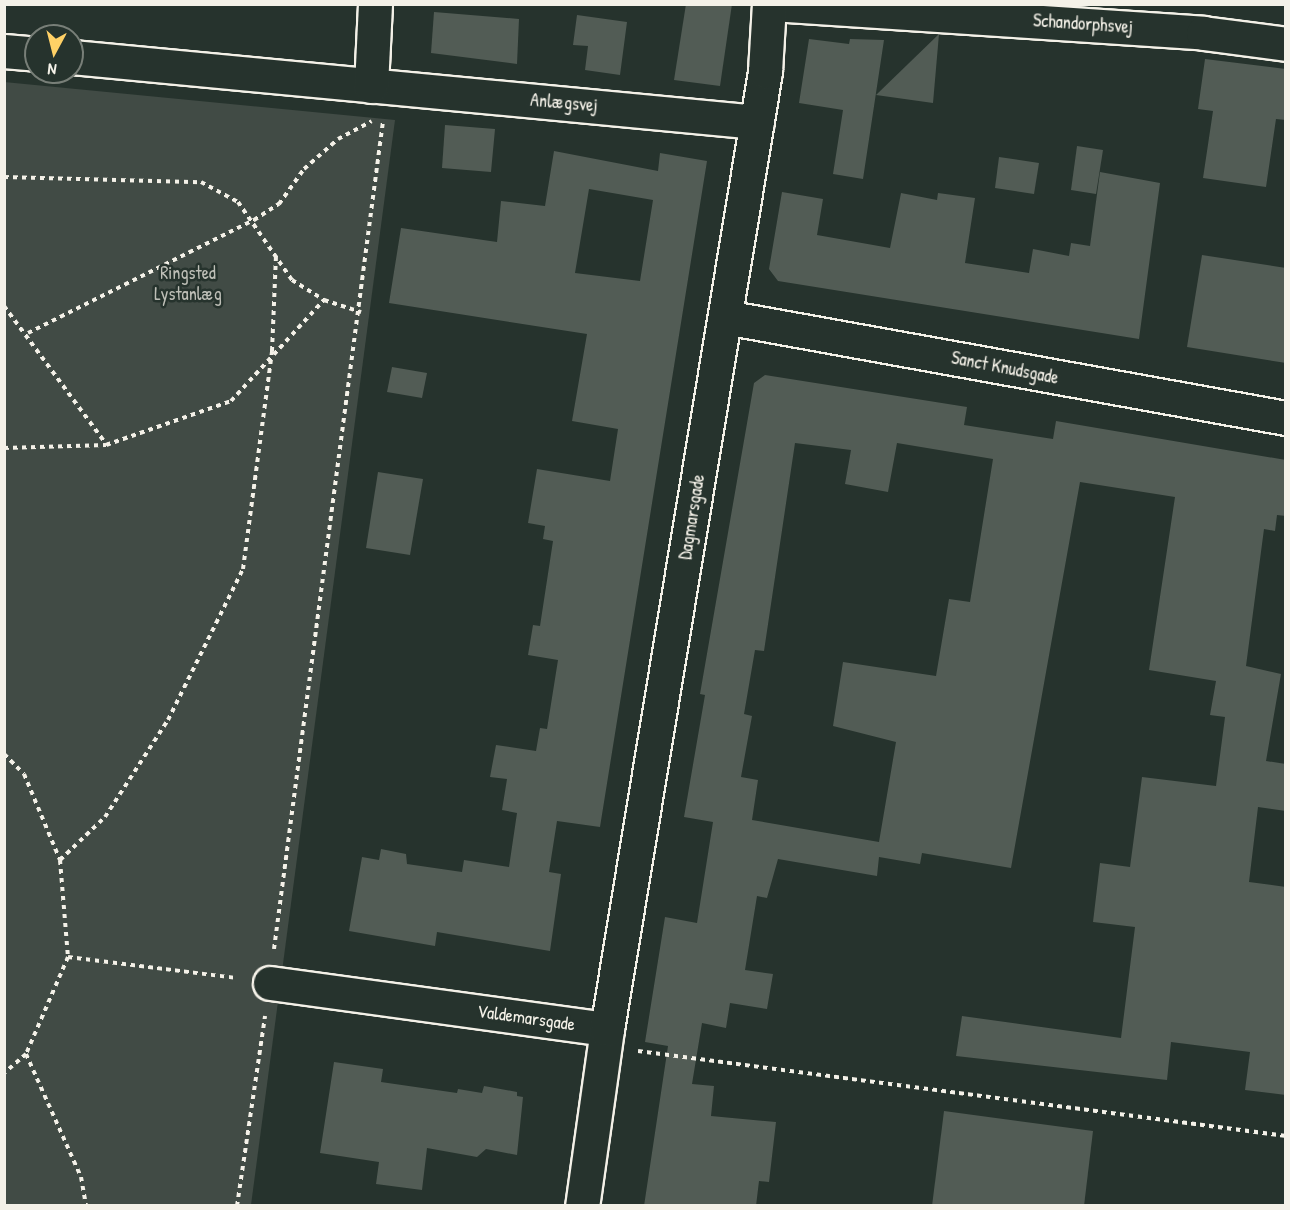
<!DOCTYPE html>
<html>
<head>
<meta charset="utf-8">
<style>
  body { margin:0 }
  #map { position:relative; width:1290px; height:1210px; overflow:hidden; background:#26332d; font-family:"Patrick Hand",sans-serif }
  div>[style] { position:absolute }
  .green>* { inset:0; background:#414b45 }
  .building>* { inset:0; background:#525c55 }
  .path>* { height:4px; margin-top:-2px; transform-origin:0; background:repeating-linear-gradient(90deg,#f4f1e8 0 4.5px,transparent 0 9px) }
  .roads { filter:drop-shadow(2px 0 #f4f1e8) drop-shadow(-2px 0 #f4f1e8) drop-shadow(0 2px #f4f1e8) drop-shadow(0 -2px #f4f1e8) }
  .minor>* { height:33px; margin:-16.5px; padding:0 16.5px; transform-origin:16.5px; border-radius:16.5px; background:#26332d }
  span { translate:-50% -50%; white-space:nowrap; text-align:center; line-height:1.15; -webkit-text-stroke:5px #26332d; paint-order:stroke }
  .street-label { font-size:18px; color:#f4f1e8 }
  .park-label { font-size:18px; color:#bebfb7 }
  .frame { position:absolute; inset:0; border:6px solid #f4f1e8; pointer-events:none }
  .north { position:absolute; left:24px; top:24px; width:60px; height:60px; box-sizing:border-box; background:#26332d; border:2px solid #787f78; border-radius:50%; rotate:187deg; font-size:16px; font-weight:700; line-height:24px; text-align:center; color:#f4f1e8 }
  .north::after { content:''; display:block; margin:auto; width:21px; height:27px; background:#ffd166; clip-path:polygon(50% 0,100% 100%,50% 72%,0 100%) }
</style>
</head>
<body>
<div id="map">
  <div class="green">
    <div style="clip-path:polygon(4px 82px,395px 120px,251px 1205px,5px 1205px)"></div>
  </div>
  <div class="building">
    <div style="clip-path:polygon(686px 4px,732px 4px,720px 86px,674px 80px)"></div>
    <div style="clip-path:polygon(434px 12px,519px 19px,517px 64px,431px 53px)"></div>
    <div style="clip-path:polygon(577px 15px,627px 22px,620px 75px,585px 70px,588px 46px,573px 45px)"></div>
    <div style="clip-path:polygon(939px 34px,933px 103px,876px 95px)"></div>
    <div style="clip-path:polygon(809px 39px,849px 44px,850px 39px,884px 40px,863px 179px,833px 174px,843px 110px,799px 103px)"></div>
    <div style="clip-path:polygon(1205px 59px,1286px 69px,1286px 120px,1276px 119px,1266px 187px,1203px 178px,1213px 111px,1198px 109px)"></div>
    <div style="clip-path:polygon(445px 125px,495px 129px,491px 172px,442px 168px)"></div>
    <div style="clip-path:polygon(1077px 146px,1103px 150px,1096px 194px,1071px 190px)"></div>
    <div style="clip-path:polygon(evenodd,554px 151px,658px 171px,660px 153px,707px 161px,600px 827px,557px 821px,549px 872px,561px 874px,550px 951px,437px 932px,435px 946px,349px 931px,362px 857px,379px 860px,381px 849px,406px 854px,407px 864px,462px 872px,464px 860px,509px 867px,517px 813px,502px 810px,507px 779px,490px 777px,496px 745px,536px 751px,540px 728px,547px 729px,558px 660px,528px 655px,533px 625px,540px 626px,553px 541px,543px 539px,545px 526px,528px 523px,537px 469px,610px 481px,618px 429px,572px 421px,587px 334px,389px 303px,401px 228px,497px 242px,501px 201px,545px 206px,554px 151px,589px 189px,653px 200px,640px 281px,575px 273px,589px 189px)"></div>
    <div style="clip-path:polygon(999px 157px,1039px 163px,1034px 194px,995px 188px)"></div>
    <div style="clip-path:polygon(1100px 172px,1160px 183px,1139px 339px,778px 281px,769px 269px,782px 192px,823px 199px,817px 235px,890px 248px,901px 193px,937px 200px,938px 193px,975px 198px,965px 263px,1029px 273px,1033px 249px,1069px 256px,1071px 243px,1090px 246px)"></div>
    <div style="clip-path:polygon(1202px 255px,1286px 268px,1286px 363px,1187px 347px)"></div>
    <div style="clip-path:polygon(392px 367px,427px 373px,422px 398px,387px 392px)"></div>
    <div style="clip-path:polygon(evenodd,765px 375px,967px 407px,964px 425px,1053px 439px,1056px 421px,1286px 460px,1286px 516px,1277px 515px,1275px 531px,1264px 529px,1246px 666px,1281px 674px,1266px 761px,1286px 764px,1286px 811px,1258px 807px,1249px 882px,1286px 887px,1286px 1095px,1245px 1090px,1250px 1052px,1171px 1042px,1167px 1080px,956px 1056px,962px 1016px,1121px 1038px,1135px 927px,1093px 922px,1100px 863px,1130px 867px,1142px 777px,1216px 786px,1225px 717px,1210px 715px,1216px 681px,1149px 670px,1175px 497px,1080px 482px,1011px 868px,922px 853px,920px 864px,879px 857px,877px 876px,778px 859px,767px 898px,757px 896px,745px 970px,773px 974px,767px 1009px,730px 1003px,726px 1028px,702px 1023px,692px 1084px,714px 1086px,711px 1116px,776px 1122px,769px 1182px,759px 1181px,756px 1206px,644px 1206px,668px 1046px,645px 1042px,665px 917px,697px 923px,713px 822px,684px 817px,705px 695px,700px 694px,754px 383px,765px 375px,795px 443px,851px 450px,845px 484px,888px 492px,897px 443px,993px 459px,970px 602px,949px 599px,936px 676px,843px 662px,833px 726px,896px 742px,879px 842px,752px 820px,758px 780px,741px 777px,752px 716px,744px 714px,755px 650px,764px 651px,795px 443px)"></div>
    <div style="clip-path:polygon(378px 472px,423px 479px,410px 555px,366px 548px)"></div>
    <div style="clip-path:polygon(334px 1062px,383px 1069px,381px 1082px,457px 1093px,458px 1089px,482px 1093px,484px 1086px,517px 1092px,517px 1096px,523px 1097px,517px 1155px,486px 1149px,477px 1157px,427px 1148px,422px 1190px,376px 1184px,379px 1162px,320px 1153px)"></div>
    <div style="clip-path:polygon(944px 1111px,1093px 1131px,1084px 1206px,932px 1206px)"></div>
  </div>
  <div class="path">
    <div style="left:4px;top:177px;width:197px;rotate:1.5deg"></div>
    <div style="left:201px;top:182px;width:42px;rotate:28.4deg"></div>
    <div style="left:238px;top:202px;width:95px;rotate:55.3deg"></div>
    <div style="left:292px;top:280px;width:38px;rotate:32deg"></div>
    <div style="left:324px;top:300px;width:39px;rotate:18deg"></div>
    <div style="left:4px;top:306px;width:172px;rotate:53.5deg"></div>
    <div style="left:28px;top:333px;width:253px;rotate:-26.6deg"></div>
    <div style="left:254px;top:220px;width:30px;rotate:-33deg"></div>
    <div style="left:279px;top:204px;width:43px;rotate:-54.5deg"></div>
    <div style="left:304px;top:169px;width:45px;rotate:-41.4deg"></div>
    <div style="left:338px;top:139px;width:38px;rotate:-28deg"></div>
    <div style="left:4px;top:448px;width:102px;rotate:-1.7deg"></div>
    <div style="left:106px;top:445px;width:133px;rotate:-19.4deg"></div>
    <div style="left:231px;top:401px;width:137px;rotate:-47.4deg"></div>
    <div style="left:4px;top:754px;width:28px;rotate:45deg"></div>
    <div style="left:24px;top:774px;width:93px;rotate:67.3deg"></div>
    <div style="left:60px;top:860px;width:97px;rotate:85.3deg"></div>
    <div style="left:68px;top:957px;width:106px;rotate:113.4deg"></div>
    <div style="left:26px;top:1054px;width:29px;rotate:139deg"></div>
    <div style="left:60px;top:860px;width:62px;rotate:-43.7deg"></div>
    <div style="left:105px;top:817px;width:116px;rotate:-57deg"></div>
    <div style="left:168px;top:720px;width:169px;rotate:-63.6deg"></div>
    <div style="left:243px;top:569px;width:220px;rotate:-82.4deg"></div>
    <div style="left:272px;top:351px;width:96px;rotate:-87.6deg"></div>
    <div style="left:274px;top:949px;width:835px;rotate:-82.5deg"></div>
    <div style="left:68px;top:957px;width:169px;rotate:7.1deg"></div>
    <div style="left:638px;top:1051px;width:654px;rotate:7.47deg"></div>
    <div style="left:26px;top:1054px;width:135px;rotate:65.9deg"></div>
    <div style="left:81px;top:1177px;width:29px;rotate:80deg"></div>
    <div style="left:237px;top:1206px;width:192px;rotate:-81.6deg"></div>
  </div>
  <div class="roads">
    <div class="minor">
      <div style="left:772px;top:4px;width:432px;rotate:3.8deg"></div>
      <div style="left:1203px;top:33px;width:84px;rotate:7.5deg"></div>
      <div style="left:4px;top:51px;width:32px;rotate:5deg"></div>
      <div style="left:72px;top:57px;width:688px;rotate:5.42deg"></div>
      <div style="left:371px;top:86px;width:82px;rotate:-87.2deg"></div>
      <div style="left:725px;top:317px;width:570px;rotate:10.21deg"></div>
      <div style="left:270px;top:983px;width:340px;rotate:7.8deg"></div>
      <div style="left:607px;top:1029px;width:179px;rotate:98deg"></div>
      <div style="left:607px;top:1029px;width:971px;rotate:-80.63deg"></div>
      <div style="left:765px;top:71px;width:67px;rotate:-86.6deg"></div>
    </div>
  </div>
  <div class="street-label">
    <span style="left:1083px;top:24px;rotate:4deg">Schandorphsvej</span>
    <span style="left:564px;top:103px;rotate:5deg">Anlægsvej</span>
    <span style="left:1005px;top:368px;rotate:11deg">Sanct Knudsgade</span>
    <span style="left:692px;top:517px;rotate:-81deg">Dagmarsgade</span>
    <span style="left:526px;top:1018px;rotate:8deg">Valdemarsgade</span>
  </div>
  <div class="park-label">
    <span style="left:188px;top:284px">Ringsted<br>Lystanlæg</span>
  </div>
  <div class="frame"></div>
  <div class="north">N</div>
</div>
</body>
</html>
